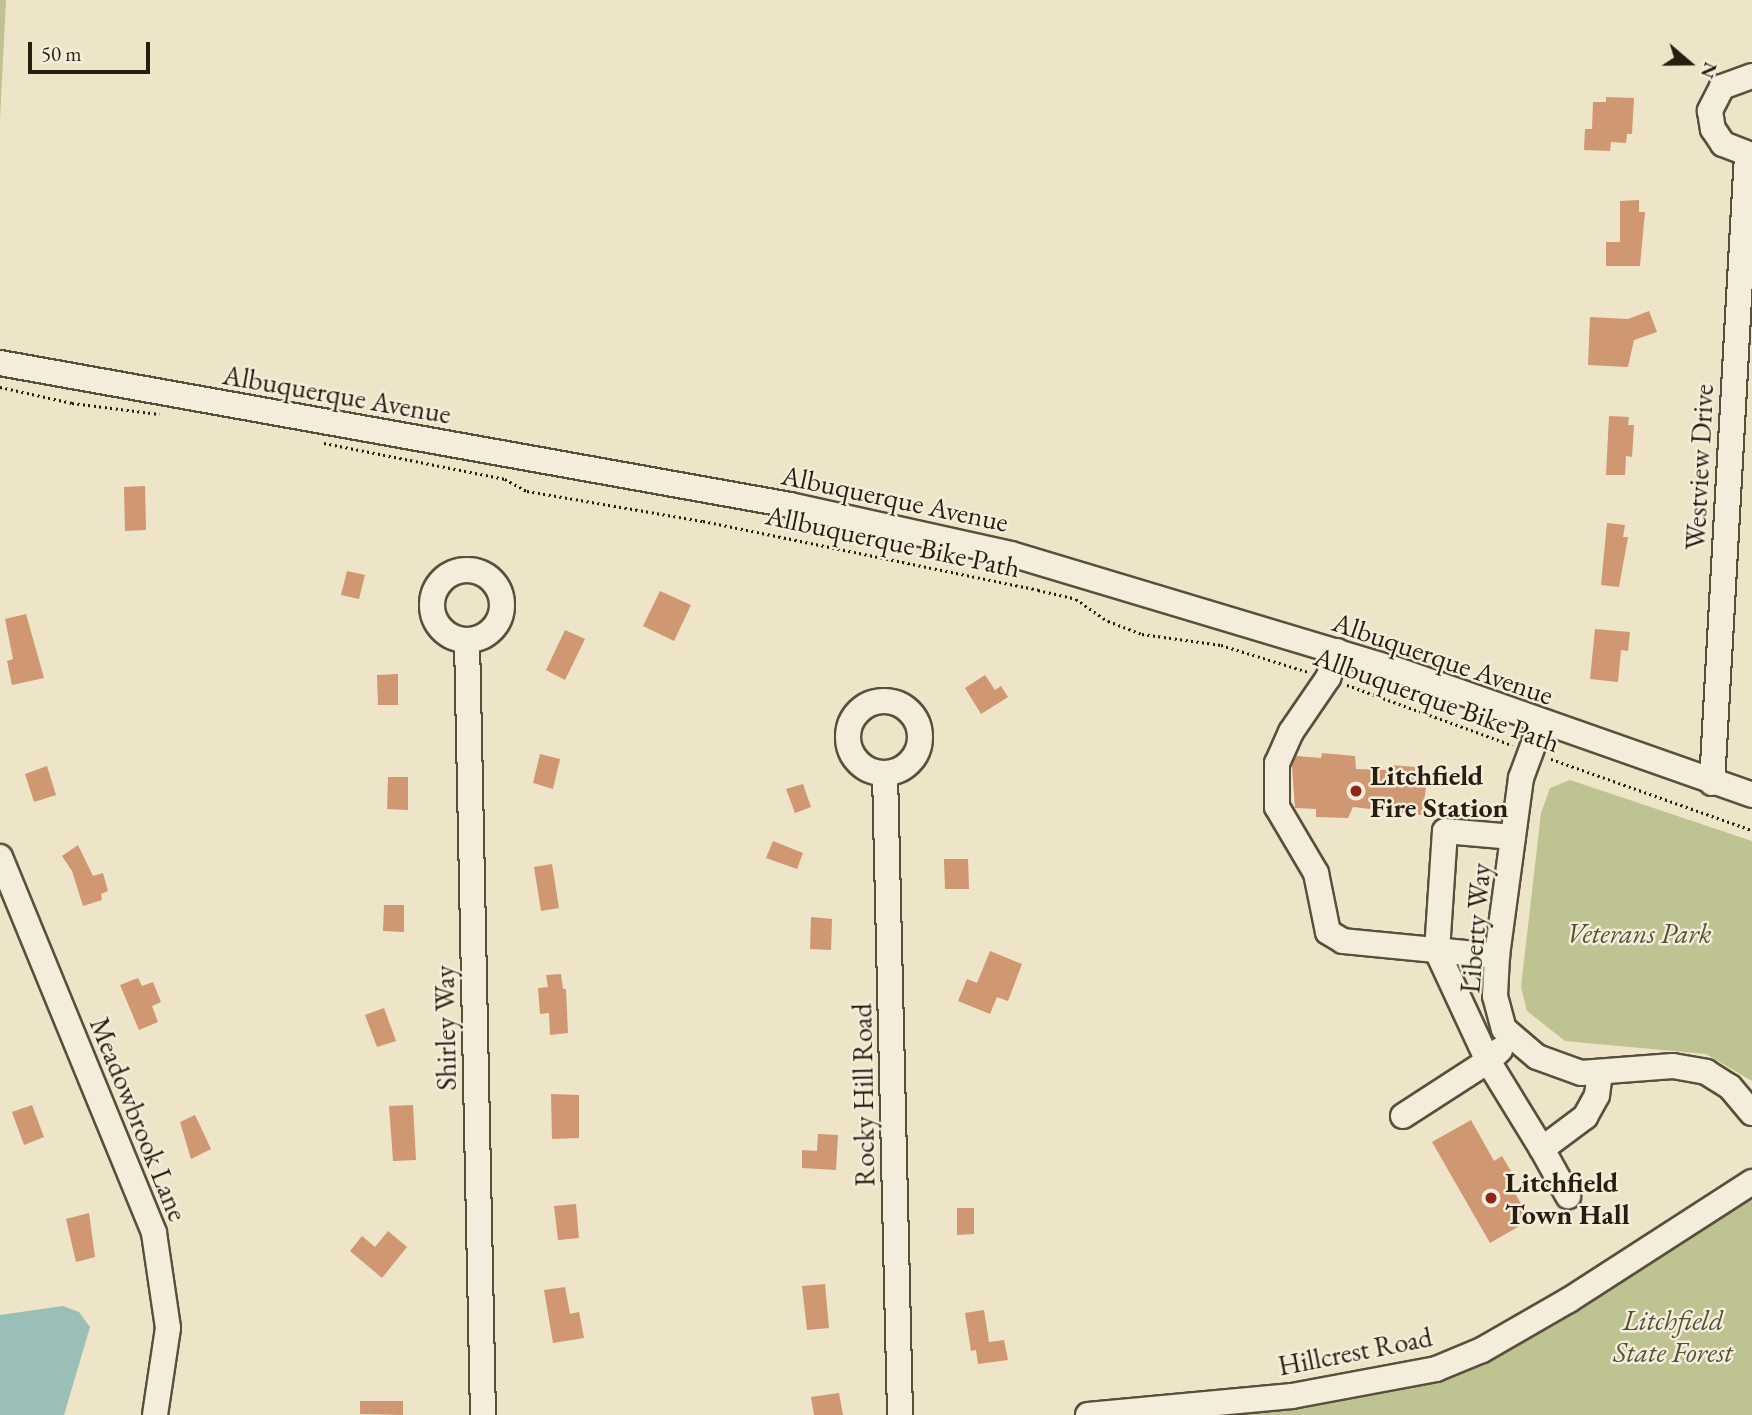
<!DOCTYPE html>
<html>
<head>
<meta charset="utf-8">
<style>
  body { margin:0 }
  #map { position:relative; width:1752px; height:1415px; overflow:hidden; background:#eee4c7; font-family:"EB Garamond",serif }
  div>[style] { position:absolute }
  .green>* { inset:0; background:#bfc291 }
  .water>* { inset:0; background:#99bfb6 }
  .building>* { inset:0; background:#cf9772 }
  .path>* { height:2.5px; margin-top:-1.25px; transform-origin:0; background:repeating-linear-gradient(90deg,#291d0f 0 2px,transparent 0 5.5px) }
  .roads { filter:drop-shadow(2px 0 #5a4f3d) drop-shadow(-2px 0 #5a4f3d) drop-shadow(0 2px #5a4f3d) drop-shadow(0 -2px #5a4f3d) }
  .minor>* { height:24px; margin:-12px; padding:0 12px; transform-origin:12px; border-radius:12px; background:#f4eddb }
  .minor>.ring { margin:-12px; padding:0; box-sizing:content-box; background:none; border:24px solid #f4eddb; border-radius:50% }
  .dots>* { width:19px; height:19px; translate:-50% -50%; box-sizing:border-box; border:4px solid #f4eddb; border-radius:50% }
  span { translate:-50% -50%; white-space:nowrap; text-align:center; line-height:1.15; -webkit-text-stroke:5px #f4eddb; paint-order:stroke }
  .street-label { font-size:28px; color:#291d0f }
  .poi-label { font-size:28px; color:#291d0f; font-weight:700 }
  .left { translate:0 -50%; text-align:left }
  .park-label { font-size:28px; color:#564f36; font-style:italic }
  .north { position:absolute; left:1654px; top:28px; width:70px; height:70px; -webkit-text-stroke:5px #f4eddb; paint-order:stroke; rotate:110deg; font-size:19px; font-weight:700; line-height:28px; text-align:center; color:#291d0f }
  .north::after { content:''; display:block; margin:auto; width:24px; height:32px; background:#291d0f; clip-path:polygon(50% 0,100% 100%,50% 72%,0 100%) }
  .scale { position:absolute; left:28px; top:42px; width:122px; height:32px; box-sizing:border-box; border:4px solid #291d0f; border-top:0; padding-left:9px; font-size:21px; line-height:24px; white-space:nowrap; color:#291d0f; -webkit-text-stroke:5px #f4eddb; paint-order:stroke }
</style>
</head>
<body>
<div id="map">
  <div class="green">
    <div style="clip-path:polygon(0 0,6px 0,0 120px)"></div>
    <div style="clip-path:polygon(1570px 780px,1752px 841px,1752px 1081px,1706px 1054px,1565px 1041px,1527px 1011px,1521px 987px,1541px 813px,1550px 788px)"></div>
    <div style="clip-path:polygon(1752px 1196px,1752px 1415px,1142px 1415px,1340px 1400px,1396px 1387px,1620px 1276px)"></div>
  </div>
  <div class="water">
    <div style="clip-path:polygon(63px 1306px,79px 1312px,90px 1327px,64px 1415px,0 1415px,0 1315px)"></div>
  </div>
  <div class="building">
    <div style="clip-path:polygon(1606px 97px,1634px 98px,1632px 134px,1627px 134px,1626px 143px,1611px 142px,1610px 151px,1584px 150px,1585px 129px,1592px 129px,1593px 102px,1606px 102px)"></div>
    <div style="clip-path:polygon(1639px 200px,1639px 212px,1645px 212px,1640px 266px,1606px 266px,1606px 242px,1620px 242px,1620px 201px)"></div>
    <div style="clip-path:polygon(1649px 311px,1657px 332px,1634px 340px,1628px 367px,1588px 365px,1590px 317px,1628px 319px)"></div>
    <div style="clip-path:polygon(1609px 416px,1629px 417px,1628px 425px,1634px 425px,1632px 457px,1626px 456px,1625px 475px,1606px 475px)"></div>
    <div style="clip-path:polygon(145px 486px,146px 530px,125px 531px,124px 487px)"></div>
    <div style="clip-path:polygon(1607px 523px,1625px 525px,1623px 537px,1628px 537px,1619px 587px,1601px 585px)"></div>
    <div style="clip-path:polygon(347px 571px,365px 575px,359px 599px,341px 595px)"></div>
    <div style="clip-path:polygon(660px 591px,691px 605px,674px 641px,643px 626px)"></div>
    <div style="clip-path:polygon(26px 614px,44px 678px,12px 685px,7px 661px,13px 659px,5px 619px)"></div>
    <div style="clip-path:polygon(1595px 629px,1630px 632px,1628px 651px,1621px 650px,1618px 682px,1590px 679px)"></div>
    <div style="clip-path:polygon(565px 630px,585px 639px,565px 680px,546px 670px)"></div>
    <div style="clip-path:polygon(398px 674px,398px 705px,378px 705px,377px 675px)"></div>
    <div style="clip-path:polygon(985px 675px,995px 690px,1001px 686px,1008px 697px,981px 714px,965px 688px)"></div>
    <div style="clip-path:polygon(1322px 753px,1355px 756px,1356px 769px,1389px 770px,1391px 765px,1415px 767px,1415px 773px,1428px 774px,1422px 815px,1353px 807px,1348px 818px,1316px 817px,1316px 809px,1295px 808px,1292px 766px,1296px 756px,1321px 758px)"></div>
    <div style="clip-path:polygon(540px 754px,560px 759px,553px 789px,533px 783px)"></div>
    <div style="clip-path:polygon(47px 766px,56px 795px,34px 802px,25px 774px)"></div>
    <div style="clip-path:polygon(388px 777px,408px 777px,408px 810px,387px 809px)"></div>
    <div style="clip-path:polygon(803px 784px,811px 807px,795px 813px,786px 789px)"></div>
    <div style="clip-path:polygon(773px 841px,803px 853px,797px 869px,766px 858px)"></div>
    <div style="clip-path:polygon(78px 845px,93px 876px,103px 873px,108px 891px,101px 894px,102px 900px,83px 906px,72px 871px,62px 856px)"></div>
    <div style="clip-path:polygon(944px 859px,968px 859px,969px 889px,945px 889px)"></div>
    <div style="clip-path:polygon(552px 864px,559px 908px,541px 911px,534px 867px)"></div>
    <div style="clip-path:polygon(384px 905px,404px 905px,404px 932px,383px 931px)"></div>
    <div style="clip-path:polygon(811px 917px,832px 919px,831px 950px,810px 949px)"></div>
    <div style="clip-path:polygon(990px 951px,1022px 964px,1008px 1001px,997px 997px,990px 1014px,958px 1001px,967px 979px,977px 983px)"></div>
    <div style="clip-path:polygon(561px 974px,563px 989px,566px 989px,568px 1033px,550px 1035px,549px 1013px,540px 1014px,538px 988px,548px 987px,546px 975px)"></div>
    <div style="clip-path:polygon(138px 978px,142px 986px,153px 982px,161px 1002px,152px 1006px,158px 1022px,139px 1030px,120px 985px)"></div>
    <div style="clip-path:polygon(384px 1008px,396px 1041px,377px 1047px,365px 1015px)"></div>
    <div style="clip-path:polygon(551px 1094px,579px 1095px,579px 1138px,552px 1139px)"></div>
    <div style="clip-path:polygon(32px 1105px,44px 1137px,24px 1145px,12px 1112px)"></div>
    <div style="clip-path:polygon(413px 1105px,416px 1160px,393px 1161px,389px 1106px)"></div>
    <div style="clip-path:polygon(195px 1115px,211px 1149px,191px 1159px,180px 1122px)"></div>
    <div style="clip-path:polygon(1471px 1120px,1494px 1161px,1502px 1156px,1512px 1173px,1506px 1177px,1530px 1220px,1490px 1243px,1432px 1142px)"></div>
    <div style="clip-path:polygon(818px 1134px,838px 1135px,836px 1170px,802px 1168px,802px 1150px,817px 1151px)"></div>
    <div style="clip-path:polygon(576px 1204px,579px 1238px,558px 1240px,554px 1206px)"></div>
    <div style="clip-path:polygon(957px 1208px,974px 1208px,974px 1234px,957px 1235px)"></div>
    <div style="clip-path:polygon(89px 1213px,95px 1257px,76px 1262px,66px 1219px)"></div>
    <div style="clip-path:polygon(388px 1231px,407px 1247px,382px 1278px,350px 1251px,362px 1236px,375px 1247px)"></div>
    <div style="clip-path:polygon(825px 1284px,829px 1328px,807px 1330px,802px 1286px)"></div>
    <div style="clip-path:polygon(565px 1287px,570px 1314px,579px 1312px,584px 1338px,553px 1343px,544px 1290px)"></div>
    <div style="clip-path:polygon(984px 1310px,989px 1342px,1004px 1340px,1008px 1360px,978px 1364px,976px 1350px,971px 1351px,965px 1313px)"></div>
    <div style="clip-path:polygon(839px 1393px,843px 1415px,814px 1415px,811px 1397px)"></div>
    <div style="clip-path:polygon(360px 1401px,403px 1401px,403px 1415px,360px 1414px)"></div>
  </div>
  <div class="path">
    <div style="left:0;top:387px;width:74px;rotate:12.5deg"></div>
    <div style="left:72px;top:403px;width:88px;rotate:7.2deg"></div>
    <div style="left:324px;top:443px;width:185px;rotate:11.2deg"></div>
    <div style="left:505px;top:479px;width:25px;rotate:29deg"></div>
    <div style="left:527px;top:491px;width:179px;rotate:9.7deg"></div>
    <div style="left:703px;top:521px;width:342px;rotate:11.6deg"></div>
    <div style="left:1038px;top:590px;width:39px;rotate:13deg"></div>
    <div style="left:1076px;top:599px;width:39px;rotate:35deg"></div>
    <div style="left:1108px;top:621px;width:36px;rotate:21deg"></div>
    <div style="left:1142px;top:634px;width:80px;rotate:7.9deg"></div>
    <div style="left:1221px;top:645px;width:91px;rotate:17.2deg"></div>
    <div style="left:1347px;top:685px;width:176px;rotate:20deg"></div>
    <div style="left:1551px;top:759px;width:213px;rotate:19.5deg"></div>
  </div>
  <div class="roads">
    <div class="minor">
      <div style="left:1752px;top:76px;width:32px;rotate:160deg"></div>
      <div style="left:1722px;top:87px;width:27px;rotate:117deg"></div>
      <div style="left:1710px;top:111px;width:18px;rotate:81deg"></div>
      <div style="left:1713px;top:129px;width:18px;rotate:56deg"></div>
      <div style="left:1723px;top:144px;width:31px;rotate:21deg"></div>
      <div style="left:0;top:363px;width:803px;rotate:10.19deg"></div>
      <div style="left:790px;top:505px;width:226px;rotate:12.5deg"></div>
      <div style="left:1011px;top:554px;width:398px;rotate:16.7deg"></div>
      <div style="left:1392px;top:668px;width:382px;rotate:19.4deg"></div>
      <div class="ring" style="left:432px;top:570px;width:46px;height:46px"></div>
      <div style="left:467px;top:640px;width:775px;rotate:88.82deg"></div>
      <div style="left:1337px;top:651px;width:28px;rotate:108deg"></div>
      <div style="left:1328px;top:678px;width:65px;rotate:124.4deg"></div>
      <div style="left:1291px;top:732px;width:34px;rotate:114deg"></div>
      <div style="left:1277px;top:763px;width:44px;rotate:90deg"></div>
      <div style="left:1277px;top:807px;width:77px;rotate:59.4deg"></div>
      <div style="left:1316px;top:873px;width:60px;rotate:78.5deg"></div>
      <div style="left:1328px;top:932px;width:17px;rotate:31deg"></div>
      <div style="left:1343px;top:941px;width:155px;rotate:5.6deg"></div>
      <div class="ring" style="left:848px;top:701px;width:48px;height:48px"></div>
      <div style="left:1541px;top:724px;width:58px;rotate:110.3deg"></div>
      <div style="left:1521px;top:778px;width:180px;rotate:97.7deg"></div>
      <div style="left:1497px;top:956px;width:40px;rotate:92.9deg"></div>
      <div style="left:1495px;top:996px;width:34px;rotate:75deg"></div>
      <div style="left:1504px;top:1029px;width:43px;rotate:40.3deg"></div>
      <div style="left:1537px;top:1057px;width:47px;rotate:20deg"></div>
      <div style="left:1581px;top:1073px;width:92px;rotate:-4.4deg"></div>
      <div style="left:1673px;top:1066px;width:34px;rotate:10deg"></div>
      <div style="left:1706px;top:1072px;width:28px;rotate:32deg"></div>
      <div style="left:1730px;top:1087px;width:34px;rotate:50deg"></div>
      <div style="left:885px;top:773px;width:642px;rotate:88.66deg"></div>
      <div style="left:1712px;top:783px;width:629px;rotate:-86.81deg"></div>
      <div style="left:0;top:857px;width:406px;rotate:67.7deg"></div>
      <div style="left:154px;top:1233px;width:96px;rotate:81.6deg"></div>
      <div style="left:168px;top:1328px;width:88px;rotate:98.5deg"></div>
      <div style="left:1500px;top:1050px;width:16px;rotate:137deg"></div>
      <div style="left:1488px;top:1061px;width:103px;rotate:58.5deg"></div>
      <div style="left:1542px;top:1149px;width:54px;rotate:-36.7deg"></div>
      <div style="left:1585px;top:1117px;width:25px;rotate:-61deg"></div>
      <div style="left:1597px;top:1095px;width:21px;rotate:-82deg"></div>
      <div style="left:1403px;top:1116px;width:101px;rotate:-32.9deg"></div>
      <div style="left:1488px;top:1061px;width:121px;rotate:-114.9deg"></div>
      <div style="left:1437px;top:951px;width:120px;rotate:-86.2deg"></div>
      <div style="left:1445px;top:831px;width:68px;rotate:5deg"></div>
      <div style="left:1542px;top:1149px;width:54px;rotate:61deg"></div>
      <div style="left:1088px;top:1415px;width:205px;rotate:-5.3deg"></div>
      <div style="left:1292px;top:1396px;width:147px;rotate:-10.6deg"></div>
      <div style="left:1436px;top:1369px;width:50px;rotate:-22.4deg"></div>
      <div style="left:1482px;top:1350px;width:100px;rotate:-29.9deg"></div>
      <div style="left:1569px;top:1300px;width:218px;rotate:-32.8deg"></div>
    </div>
  </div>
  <div class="dots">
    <div style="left:1356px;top:791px;background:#8f2418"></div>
    <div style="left:1491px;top:1198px;background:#8f2418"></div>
  </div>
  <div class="street-label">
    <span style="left:337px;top:394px;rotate:10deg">Albuquerque Avenue</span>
    <span style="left:1699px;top:467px;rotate:-87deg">Westview Drive</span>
    <span style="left:895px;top:498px;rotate:12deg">Albuquerque Avenue</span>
    <span style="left:893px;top:541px;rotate:12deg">Allbuquerque Bike Path</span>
    <span style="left:1443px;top:658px;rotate:19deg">Albuquerque Avenue</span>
    <span style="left:1437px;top:699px;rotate:20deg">Allbuquerque Bike Path</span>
    <span style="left:1475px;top:928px;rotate:-85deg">Liberty Way</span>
    <span style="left:445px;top:1028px;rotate:-91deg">Shirley Way</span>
    <span style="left:863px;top:1095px;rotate:-91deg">Rocky Hill Road</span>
    <span style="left:139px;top:1119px;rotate:68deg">Meadowbrook Lane</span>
    <span style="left:1355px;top:1351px;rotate:-11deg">Hillcrest Road</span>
  </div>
  <div class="poi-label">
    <span class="left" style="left:1370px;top:791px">Litchfield<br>Fire Station</span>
    <span class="left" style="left:1505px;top:1198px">Litchfield<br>Town Hall</span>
  </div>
  <div class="park-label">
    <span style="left:1639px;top:933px">Veterans Park</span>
    <span style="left:1673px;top:1336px">Litchfield<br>State Forest</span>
  </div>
  <div class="north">N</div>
  <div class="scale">50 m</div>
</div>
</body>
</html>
